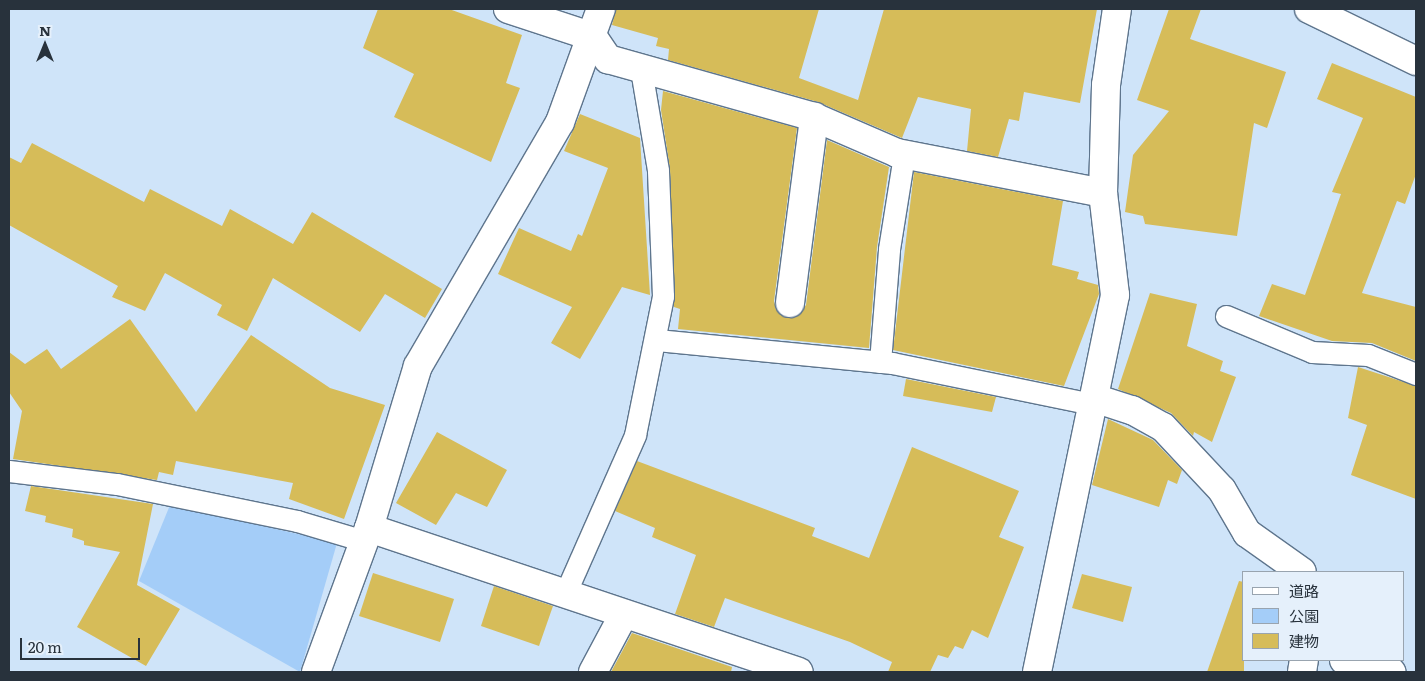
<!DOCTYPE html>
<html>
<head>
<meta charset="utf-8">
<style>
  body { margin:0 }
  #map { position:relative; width:1425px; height:681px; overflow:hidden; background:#cfe4f9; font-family:Literata,"Noto Sans JP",serif }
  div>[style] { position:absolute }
  .green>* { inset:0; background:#a4cdf8 }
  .building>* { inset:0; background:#d6bc59 }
  .roads { filter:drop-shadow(1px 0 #5e758d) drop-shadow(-1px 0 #5e758d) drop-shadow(0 1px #5e758d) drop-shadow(0 -1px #5e758d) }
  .service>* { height:21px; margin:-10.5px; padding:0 10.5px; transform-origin:10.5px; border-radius:10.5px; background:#fff }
  .minor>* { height:28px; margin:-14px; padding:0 14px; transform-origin:14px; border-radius:14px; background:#fff }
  span { translate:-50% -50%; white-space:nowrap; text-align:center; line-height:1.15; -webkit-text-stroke:4.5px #e5f0fb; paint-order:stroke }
  .frame { position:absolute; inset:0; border:10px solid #28323c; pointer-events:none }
  .legend { position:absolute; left:1242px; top:571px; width:162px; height:90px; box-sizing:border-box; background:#e5f0fb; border:1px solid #99a4af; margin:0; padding:6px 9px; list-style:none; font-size:15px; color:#28323c }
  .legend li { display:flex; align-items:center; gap:10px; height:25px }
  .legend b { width:25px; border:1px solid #99a4af }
  .north { position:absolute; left:20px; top:20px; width:50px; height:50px; -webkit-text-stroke:4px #e5f0fb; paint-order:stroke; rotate:0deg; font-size:14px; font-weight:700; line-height:20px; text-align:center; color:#28323c }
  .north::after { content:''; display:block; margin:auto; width:18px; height:22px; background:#28323c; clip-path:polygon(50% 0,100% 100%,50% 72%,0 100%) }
  .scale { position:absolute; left:20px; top:638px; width:120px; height:22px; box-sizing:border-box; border:2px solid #28323c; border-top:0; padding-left:6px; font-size:15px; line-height:18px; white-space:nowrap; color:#28323c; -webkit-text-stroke:4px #e5f0fb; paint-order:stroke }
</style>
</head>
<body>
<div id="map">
  <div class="green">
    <div style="clip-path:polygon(170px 505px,337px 543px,300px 672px,139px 581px)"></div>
  </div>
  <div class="building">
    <div style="clip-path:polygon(378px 9px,449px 9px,522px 35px,506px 83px,520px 88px,491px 162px,394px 117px,414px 74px,363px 48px)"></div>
    <div style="clip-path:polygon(616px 9px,819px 9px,799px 78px,858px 100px,884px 9px,1097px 9px,1080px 103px,1024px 92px,1019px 121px,1009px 119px,998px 157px,967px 151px,971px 109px,918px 97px,902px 138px,818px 102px,668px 60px,669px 49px,656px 46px,658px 38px,612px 25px)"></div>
    <div style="clip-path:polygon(1169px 9px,1201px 9px,1190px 39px,1286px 72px,1267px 128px,1254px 123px,1237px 236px,1145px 224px,1143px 216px,1125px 212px,1133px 155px,1169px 111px,1137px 100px)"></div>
    <div style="clip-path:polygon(1332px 63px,1416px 97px,1416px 174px,1405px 204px,1397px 201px,1362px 293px,1416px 307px,1416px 361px,1372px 343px,1332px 341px,1259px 316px,1272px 284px,1305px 295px,1341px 194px,1332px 192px,1363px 118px,1317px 99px)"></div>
    <div style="clip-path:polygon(663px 91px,797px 128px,774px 301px,776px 309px,788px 318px,796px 317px,806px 305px,827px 140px,889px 167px,877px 247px,869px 348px,678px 329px,680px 309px,674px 307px,670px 169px,661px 110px)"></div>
    <div style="clip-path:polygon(580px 114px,640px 138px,650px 295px,622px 287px,580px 359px,551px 343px,572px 307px,498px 274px,519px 228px,571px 251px,578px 234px,582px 236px,608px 168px,564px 151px)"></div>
    <div style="clip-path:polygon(32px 143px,144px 202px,150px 189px,222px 226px,230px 209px,293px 244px,312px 212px,442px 289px,425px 318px,385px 294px,360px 332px,273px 278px,247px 331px,217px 315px,222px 305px,165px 273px,145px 311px,112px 297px,118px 286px,9px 225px,9px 157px,21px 163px)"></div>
    <div style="clip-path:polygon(914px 172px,1063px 201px,1052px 265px,1079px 272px,1077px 279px,1098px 285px,1099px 294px,1064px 386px,893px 350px)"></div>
    <div style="clip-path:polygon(1150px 293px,1197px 304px,1187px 346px,1223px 361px,1220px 371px,1236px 377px,1212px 442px,1194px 432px,1193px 436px,1171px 413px,1118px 389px)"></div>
    <div style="clip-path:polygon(130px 319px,196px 412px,251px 335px,330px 388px,385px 405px,344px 519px,289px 499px,293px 483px,176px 461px,173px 475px,159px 472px,157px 480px,13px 459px,22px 411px,9px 392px,9px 352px,25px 364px,47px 349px,61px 369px)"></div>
    <div style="clip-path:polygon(1358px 367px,1416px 386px,1416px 499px,1351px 475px,1367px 425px,1348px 418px)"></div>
    <div style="clip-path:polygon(906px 379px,996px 397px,992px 412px,903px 396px)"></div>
    <div style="clip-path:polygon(1108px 419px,1153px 440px,1182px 470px,1177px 484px,1168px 480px,1159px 507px,1092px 485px)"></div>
    <div style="clip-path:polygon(437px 432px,507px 470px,487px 507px,456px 493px,436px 525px,396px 503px)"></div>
    <div style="clip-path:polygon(912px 447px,1019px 491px,999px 537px,1024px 547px,988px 638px,972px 630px,963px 649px,955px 646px,948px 658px,938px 655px,930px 672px,888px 672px,892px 662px,850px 642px,725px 598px,714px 627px,675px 614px,696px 555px,652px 537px,655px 528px,615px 511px,637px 461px,815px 528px,812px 536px,869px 558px)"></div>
    <div style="clip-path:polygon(31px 486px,153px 504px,137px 585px,180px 609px,146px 666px,77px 627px,120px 552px,84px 545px,84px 541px,72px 537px,73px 529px,45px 522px,46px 516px,25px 511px)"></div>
    <div style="clip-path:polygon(373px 573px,454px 599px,440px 642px,359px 616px)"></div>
    <div style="clip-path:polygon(1082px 574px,1132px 587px,1123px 622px,1072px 608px)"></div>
    <div style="clip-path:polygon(1239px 581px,1244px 582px,1244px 672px,1207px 672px)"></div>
    <div style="clip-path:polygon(494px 586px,553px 606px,539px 646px,481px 626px)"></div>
    <div style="clip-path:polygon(632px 633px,732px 667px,731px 672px,611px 672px)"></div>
  </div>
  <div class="roads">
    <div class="service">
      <div style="left:1226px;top:316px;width:93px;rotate:22.7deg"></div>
      <div style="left:1312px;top:352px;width:56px;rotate:3.1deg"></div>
      <div style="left:1368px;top:355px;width:52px;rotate:21.6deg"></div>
      <div style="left:657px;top:340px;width:236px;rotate:5.6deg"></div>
      <div style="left:892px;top:363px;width:204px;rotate:11.6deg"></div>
      <div style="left:880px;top:362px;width:113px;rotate:-85.4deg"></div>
      <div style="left:889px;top:249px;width:95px;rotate:-80.9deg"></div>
      <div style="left:9px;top:471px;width:109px;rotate:6.9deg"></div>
      <div style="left:117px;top:484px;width:184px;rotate:11.6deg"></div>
      <div style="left:297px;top:521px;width:70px;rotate:16.6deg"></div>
      <div style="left:565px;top:594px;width:174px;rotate:-66.2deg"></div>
      <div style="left:635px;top:435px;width:142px;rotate:-78.6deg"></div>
      <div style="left:663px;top:296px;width:126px;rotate:-92.3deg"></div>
      <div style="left:658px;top:170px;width:102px;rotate:-99.6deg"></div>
    </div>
    <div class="minor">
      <div style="left:508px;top:9px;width:89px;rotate:18.2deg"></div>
      <div style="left:593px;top:37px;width:27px;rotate:56deg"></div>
      <div style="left:608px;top:59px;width:214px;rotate:15.7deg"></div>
      <div style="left:814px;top:117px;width:90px;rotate:23.4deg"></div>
      <div style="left:897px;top:153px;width:210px;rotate:11deg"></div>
      <div style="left:1309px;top:9px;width:119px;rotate:25.9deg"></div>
      <div style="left:790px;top:303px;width:188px;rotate:-82.6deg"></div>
      <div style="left:1094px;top:398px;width:40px;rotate:18deg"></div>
      <div style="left:1132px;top:410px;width:35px;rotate:29deg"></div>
      <div style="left:1163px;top:427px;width:86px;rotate:46.9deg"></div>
      <div style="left:1222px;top:490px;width:50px;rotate:59.8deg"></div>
      <div style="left:1247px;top:533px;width:67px;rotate:35.3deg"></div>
      <div style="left:369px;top:528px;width:453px;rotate:18.5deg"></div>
      <div style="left:1344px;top:660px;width:49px;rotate:14.3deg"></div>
      <div style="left:316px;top:672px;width:153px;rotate:-69.8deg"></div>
      <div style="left:369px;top:528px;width:169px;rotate:-73.2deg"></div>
      <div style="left:418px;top:366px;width:282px;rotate:-59.8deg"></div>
      <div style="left:560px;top:122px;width:120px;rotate:-70.1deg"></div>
      <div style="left:593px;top:672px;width:66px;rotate:-61.9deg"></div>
      <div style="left:1037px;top:672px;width:385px;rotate:-78.3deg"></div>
      <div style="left:1115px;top:295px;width:103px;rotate:-96.7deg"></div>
      <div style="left:1103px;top:193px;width:108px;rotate:-88.4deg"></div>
      <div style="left:1106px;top:85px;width:77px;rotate:-81.8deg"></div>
      <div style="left:1302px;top:672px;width:12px;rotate:-81deg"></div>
    </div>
  </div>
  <div class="frame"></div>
  <ul class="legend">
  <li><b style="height:6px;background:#fff"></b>道路</li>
  <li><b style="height:14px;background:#a4cdf8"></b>公園</li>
  <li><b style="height:14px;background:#d6bc59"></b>建物</li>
  </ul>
  <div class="north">N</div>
  <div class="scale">20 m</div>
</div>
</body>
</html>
